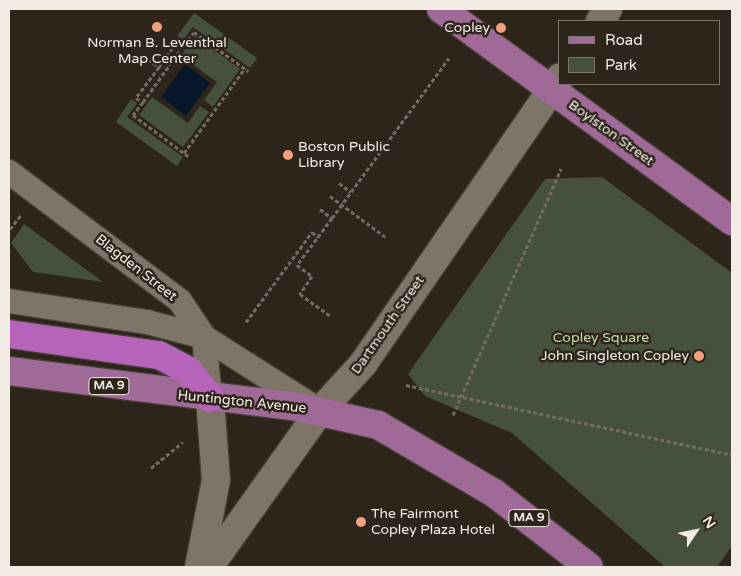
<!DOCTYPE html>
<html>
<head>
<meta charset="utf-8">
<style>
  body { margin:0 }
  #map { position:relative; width:741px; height:576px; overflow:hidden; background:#2d251a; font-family:"Varela Round",sans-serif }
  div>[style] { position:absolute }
  .green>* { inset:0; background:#46513d }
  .water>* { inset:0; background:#08162b }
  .path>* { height:3px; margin-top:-1.5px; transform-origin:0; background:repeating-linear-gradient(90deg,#726b61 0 4px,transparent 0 6.5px) }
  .roads { filter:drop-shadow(1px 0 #463f36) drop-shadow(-1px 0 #463f36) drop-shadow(0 1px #463f36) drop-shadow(0 -1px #463f36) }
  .street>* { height:24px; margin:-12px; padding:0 12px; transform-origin:12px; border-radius:12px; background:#7e7467 }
  .secondary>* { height:28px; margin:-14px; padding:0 14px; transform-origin:14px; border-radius:14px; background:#7e7467 }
  .primary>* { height:28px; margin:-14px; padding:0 14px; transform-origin:14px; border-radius:14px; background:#a06a98 }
  .highway>* { height:28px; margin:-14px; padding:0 14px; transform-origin:14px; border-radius:14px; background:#b664b9 }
  .dots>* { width:14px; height:14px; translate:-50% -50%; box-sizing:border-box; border:2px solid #2d251a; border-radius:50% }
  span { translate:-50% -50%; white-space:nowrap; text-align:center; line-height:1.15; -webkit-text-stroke:5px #2d251a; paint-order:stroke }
  .shield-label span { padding:1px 4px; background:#2d251a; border:1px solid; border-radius:4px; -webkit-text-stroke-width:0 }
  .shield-label { font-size:12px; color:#f2ece5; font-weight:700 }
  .poi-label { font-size:14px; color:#f2ece5 }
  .right { translate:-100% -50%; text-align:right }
  .left { translate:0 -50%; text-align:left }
  .street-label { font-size:14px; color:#f2ece5 }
  .park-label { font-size:14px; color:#bedba7 }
  .frame { position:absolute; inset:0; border:10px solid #f2ece5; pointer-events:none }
  .legend { position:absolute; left:558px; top:20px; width:162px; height:65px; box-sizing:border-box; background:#2d251a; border:1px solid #7c756b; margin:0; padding:6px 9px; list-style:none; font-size:15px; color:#f2ece5 }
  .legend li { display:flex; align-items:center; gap:10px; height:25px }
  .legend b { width:25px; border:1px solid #7c756b }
  .north { position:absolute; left:671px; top:506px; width:50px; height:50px; -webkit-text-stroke:4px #2d251a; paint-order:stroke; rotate:56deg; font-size:14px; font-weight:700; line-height:20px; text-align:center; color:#f2ece5 }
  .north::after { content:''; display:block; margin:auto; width:18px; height:22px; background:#f2ece5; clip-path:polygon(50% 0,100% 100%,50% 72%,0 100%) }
</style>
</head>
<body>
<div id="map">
  <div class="green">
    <div style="clip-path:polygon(194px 13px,257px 58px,250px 68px,193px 27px,183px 40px,177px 36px)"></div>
    <div style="clip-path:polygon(195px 36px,240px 69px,213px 107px,204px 100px,217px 82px,185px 59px,181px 65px,177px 61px)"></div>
    <div style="clip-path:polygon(152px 97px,188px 123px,200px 106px,209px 112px,183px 147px,139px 115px)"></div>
    <div style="clip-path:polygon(131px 99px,137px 103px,127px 117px,183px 157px,177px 166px,116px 122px)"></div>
    <div style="clip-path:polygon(602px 177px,732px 273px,732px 546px,717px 567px,665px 567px,512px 433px,425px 396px,408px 374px,545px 179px)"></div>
    <div style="clip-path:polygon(24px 224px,103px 282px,33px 272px,11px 243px)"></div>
  </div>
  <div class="water">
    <div style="clip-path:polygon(185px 64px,210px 83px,186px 116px,161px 97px)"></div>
  </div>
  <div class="path">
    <div style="left:148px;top:59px;width:14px;rotate:36deg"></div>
    <div style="left:159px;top:67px;width:33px;rotate:-55deg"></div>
    <div style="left:178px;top:40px;width:8px;rotate:40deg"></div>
    <div style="left:184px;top:45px;width:16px;rotate:-52deg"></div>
    <div style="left:194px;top:32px;width:67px;rotate:35.8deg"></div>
    <div style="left:159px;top:67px;width:39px;rotate:127deg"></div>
    <div style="left:136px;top:98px;width:8px;rotate:30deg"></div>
    <div style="left:143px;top:102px;width:16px;rotate:128deg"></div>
    <div style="left:133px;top:115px;width:69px;rotate:36.7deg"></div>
    <div style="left:143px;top:102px;width:70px;rotate:-54.3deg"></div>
    <div style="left:184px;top:153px;width:105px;rotate:-54.3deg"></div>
    <div style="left:339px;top:183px;width:15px;rotate:37deg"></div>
    <div style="left:330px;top:196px;width:71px;rotate:36.4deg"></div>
    <div style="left:320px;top:209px;width:15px;rotate:37deg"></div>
    <div style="left:332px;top:218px;width:59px;rotate:126.7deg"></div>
    <div style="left:297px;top:265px;width:19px;rotate:36deg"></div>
    <div style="left:312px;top:276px;width:22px;rotate:124deg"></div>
    <div style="left:300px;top:294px;width:37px;rotate:36deg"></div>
    <div style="left:332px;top:218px;width:198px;rotate:-53.8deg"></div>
    <div style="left:10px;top:229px;width:18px;rotate:-52deg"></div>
    <div style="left:246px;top:322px;width:112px;rotate:-53.7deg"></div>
    <div style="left:312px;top:232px;width:8px;rotate:40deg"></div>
    <div style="left:406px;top:385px;width:333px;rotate:12.1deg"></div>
    <div style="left:453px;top:415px;width:269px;rotate:-66.3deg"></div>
    <div style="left:151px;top:468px;width:41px;rotate:-39.1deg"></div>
  </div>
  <div class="roads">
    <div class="street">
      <div style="left:9px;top:172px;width:214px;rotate:37deg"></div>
      <div style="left:180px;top:301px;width:43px;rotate:56.3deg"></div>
      <div style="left:204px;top:337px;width:61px;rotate:84.4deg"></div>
      <div style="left:9px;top:301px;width:140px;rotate:8.7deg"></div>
      <div style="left:147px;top:322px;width:59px;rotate:14.7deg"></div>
      <div style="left:204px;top:337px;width:138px;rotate:32.5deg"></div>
    </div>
    <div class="secondary">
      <div style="left:600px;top:21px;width:14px;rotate:-56deg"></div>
      <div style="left:199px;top:567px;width:89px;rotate:-78.9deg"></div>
      <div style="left:216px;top:480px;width:82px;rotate:-94.2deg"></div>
      <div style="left:209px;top:567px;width:191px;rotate:-54.6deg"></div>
      <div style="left:320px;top:411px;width:64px;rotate:-47.5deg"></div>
      <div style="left:363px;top:364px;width:348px;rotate:-55.5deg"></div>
    </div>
    <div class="primary">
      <div style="left:441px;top:9px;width:360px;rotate:36.1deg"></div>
      <div style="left:9px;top:371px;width:291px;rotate:7.1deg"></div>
      <div style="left:298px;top:407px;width:82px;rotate:12.7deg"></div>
      <div style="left:378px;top:425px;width:134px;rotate:30.4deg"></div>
      <div style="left:494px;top:493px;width:120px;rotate:37.9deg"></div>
    </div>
    <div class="highway">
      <div style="left:9px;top:334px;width:151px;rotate:8deg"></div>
      <div style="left:159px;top:355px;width:34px;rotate:28deg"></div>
      <div style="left:189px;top:371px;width:34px;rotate:52deg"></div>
    </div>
  </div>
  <div class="dots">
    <div style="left:157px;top:27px;background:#f2a080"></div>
    <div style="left:501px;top:28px;background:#f2a080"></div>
    <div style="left:288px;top:155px;background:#f2a080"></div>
    <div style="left:699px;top:356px;background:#f2a080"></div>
    <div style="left:361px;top:522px;background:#f2a080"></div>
  </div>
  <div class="shield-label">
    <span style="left:109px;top:386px">MA 9</span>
    <span style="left:529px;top:518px">MA 9</span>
  </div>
  <div class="poi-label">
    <span class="right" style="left:490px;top:28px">Copley</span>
    <span style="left:157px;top:51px">Norman B. Leventhal<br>Map Center</span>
    <span class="left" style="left:298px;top:155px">Boston Public<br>Library</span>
    <span class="right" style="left:689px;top:356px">John Singleton Copley</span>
    <span class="left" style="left:371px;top:522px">The Fairmont<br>Copley Plaza Hotel</span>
  </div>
  <div class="street-label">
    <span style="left:611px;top:133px;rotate:36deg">Boylston Street</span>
    <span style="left:136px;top:268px;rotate:38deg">Blagden Street</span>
    <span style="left:388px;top:325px;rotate:-55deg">Dartmouth Street</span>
    <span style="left:242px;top:402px;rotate:6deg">Huntington Avenue</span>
  </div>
  <div class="park-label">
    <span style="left:601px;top:338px">Copley Square</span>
  </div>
  <div class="frame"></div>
  <ul class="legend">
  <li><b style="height:6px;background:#a06a98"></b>Road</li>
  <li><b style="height:14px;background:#46513d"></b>Park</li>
  </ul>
  <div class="north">N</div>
</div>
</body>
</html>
